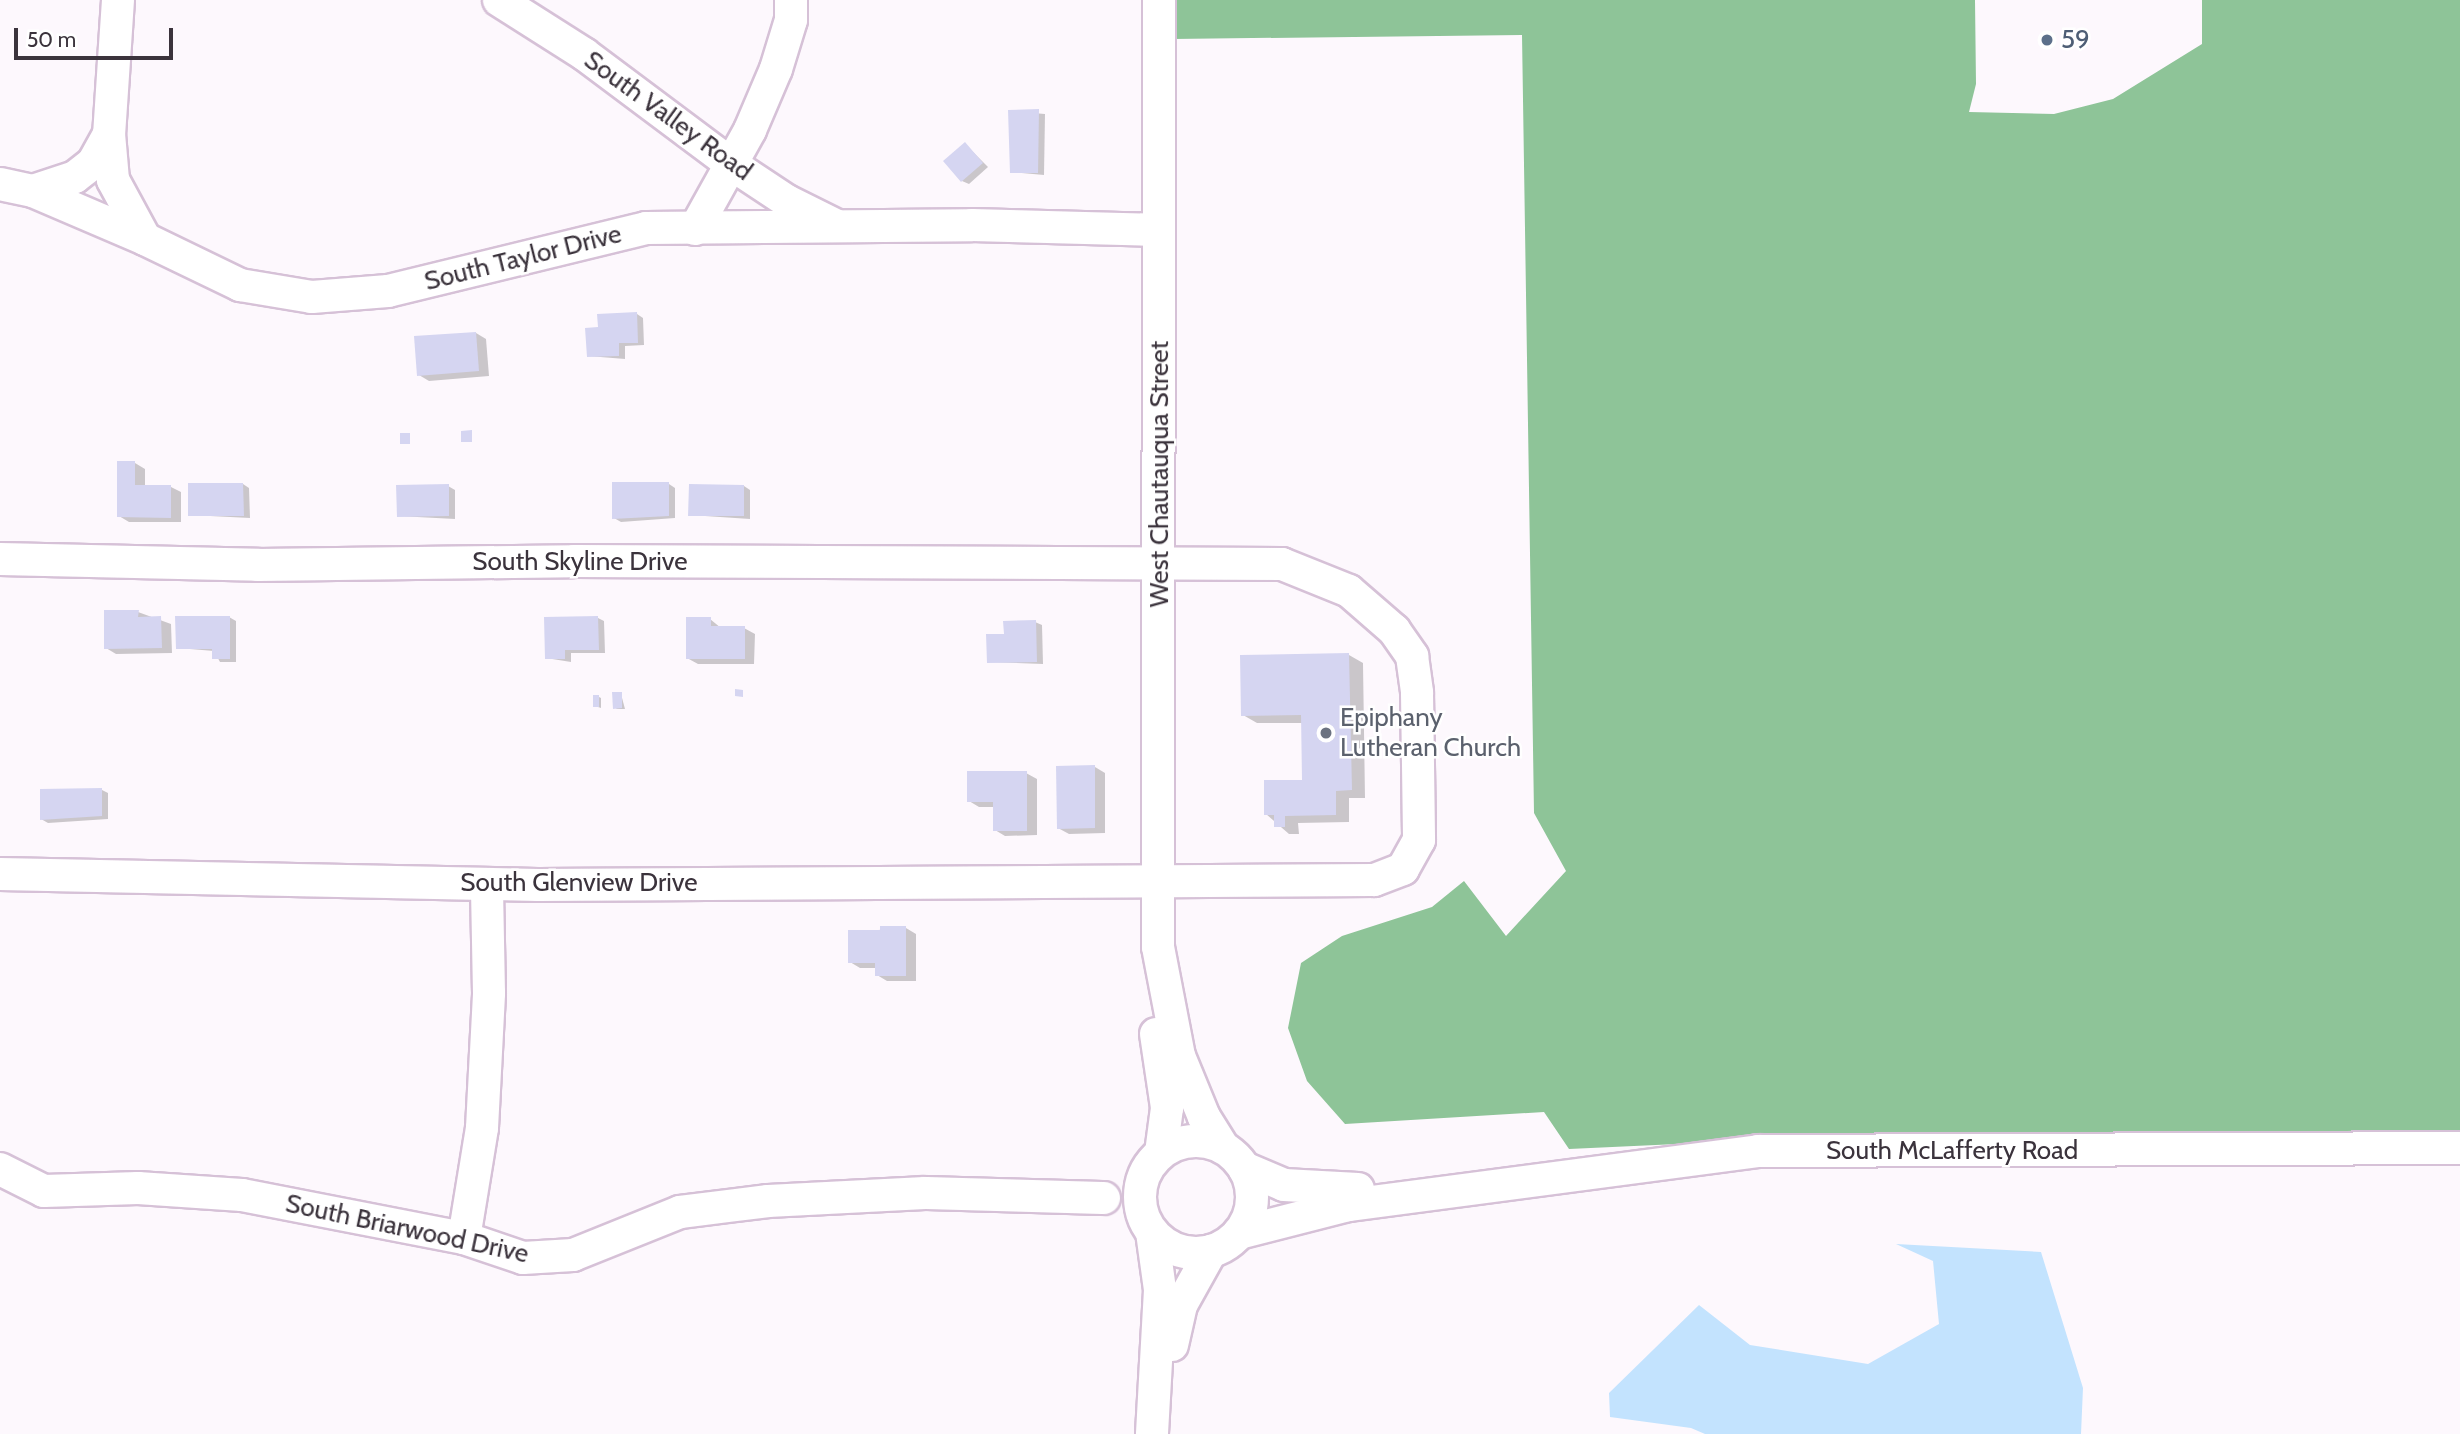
<!DOCTYPE html>
<html>
<head>
<meta charset="utf-8">
<style>
  body { margin:0 }
  #map { position:relative; width:2460px; height:1434px; overflow:hidden; background:#fdf8fd; font-family:Cabin,sans-serif }
  div>[style] { position:absolute }
  .forest>* { inset:0; background:#8ec498 }
  .water>* { inset:0; background:#c3e3fe }
  .shadow>* { inset:0; background:#0003 }
  .building>* { inset:0; background:#d5d5f1 }
  .roads { filter:drop-shadow(2px 0 #d6c1d7) drop-shadow(-2px 0 #d6c1d7) drop-shadow(0 2px #d6c1d7) drop-shadow(0 -2px #d6c1d7) }
  .minor>* { height:32px; margin:-16px; padding:0 16px; transform-origin:16px; border-radius:16px; background:#fff }
  .minor>.ring { margin:-16px; padding:0; box-sizing:content-box; background:none; border:32px solid #fff; border-radius:50% }
  .dots>* { width:19px; height:19px; translate:-50% -50%; box-sizing:border-box; border:4px solid #fff; border-radius:50% }
  span { translate:-50% -50%; white-space:nowrap; text-align:center; line-height:1.15; -webkit-text-stroke:5px #fff; paint-order:stroke }
  .service-label { font-size:26px; color:#4e5e75 }
  .left { translate:0 -50%; text-align:left }
  .street-label { font-size:26px; color:#3b333c }
  .worship-label { font-size:26px; color:#5b616d }
  .scale { position:absolute; left:14px; top:28px; width:159px; height:32px; box-sizing:border-box; border:4px solid #3b333c; border-top:0; padding-left:9px; font-size:21px; line-height:24px; white-space:nowrap; color:#3b333c; -webkit-text-stroke:5px #fff; paint-order:stroke }
</style>
</head>
<body>
<div id="map">
  <div class="forest">
    <div style="clip-path:polygon(1173px 0,1975px 0,1976px 84px,1969px 112px,2054px 114px,2113px 99px,2202px 44px,2202px 0,2460px 0,2460px 1130px,1872px 1135px,1569px 1149px,1544px 1112px,1345px 1124px,1307px 1081px,1288px 1028px,1301px 963px,1342px 936px,1432px 907px,1464px 881px,1506px 936px,1566px 871px,1534px 813px,1522px 35px,1173px 39px)"></div>
  </div>
  <div class="water">
    <div style="clip-path:polygon(1896px 1244px,2041px 1252px,2083px 1388px,2081px 1434px,1705px 1434px,1691px 1428px,1610px 1417px,1609px 1393px,1699px 1305px,1750px 1345px,1868px 1364px,1939px 1324px,1933px 1261px)"></div>
  </div>
  <div class="shadow">
    <div style="clip-path:polygon(1010px 111px,1045px 114px,1044px 175px,1012px 172px)"></div>
    <div style="clip-path:polygon(965px 144px,988px 167px,969px 184px,962px 181px)"></div>
    <div style="clip-path:polygon(637px 314px,643px 318px,644px 345px,625px 346px,625px 359px,588px 356px,600px 329px)"></div>
    <div style="clip-path:polygon(476px 333px,486px 339px,489px 376px,429px 381px,419px 375px)"></div>
    <div style="clip-path:polygon(135px 463px,145px 469px,145px 486px,171px 487px,181px 492px,181px 522px,129px 522px,119px 516px)"></div>
    <div style="clip-path:polygon(243px 484px,249px 488px,250px 518px,190px 515px)"></div>
    <div style="clip-path:polygon(669px 484px,675px 488px,675px 518px,621px 522px,614px 518px)"></div>
    <div style="clip-path:polygon(448px 486px,455px 490px,455px 519px,398px 516px)"></div>
    <div style="clip-path:polygon(744px 486px,750px 490px,750px 519px,690px 515px)"></div>
    <div style="clip-path:polygon(138px 612px,171px 624px,172px 653px,116px 654px,106px 648px)"></div>
    <div style="clip-path:polygon(229px 617px,236px 621px,236px 662px,220px 662px,214px 651px,178px 648px)"></div>
    <div style="clip-path:polygon(598px 618px,604px 621px,605px 653px,571px 653px,571px 662px,546px 658px)"></div>
    <div style="clip-path:polygon(710px 619px,721px 628px,744px 628px,755px 634px,754px 664px,698px 664px,687px 658px)"></div>
    <div style="clip-path:polygon(1035px 622px,1042px 625px,1043px 664px,989px 662px,1005px 635px)"></div>
    <div style="clip-path:polygon(1349px 655px,1363px 663px,1365px 798px,1349px 798px,1349px 822px,1298px 823px,1299px 834px,1289px 834px,1266px 814px,1303px 781px,1302px 723px,1257px 723px,1243px 715px)"></div>
    <div style="clip-path:polygon(621px 694px,625px 709px,617px 709px,614px 707px)"></div>
    <div style="clip-path:polygon(599px 697px,601px 698px,601px 708px,595px 706px)"></div>
    <div style="clip-path:polygon(1095px 767px,1105px 773px,1105px 833px,1069px 834px,1058px 828px)"></div>
    <div style="clip-path:polygon(1026px 773px,1037px 779px,1037px 835px,1005px 836px,995px 830px,995px 807px,979px 807px,969px 801px)"></div>
    <div style="clip-path:polygon(102px 790px,108px 793px,108px 819px,48px 823px,41px 819px)"></div>
    <div style="clip-path:polygon(906px 928px,916px 934px,916px 981px,887px 981px,877px 975px,876px 968px,860px 968px,850px 962px,850px 932px)"></div>
  </div>
  <div class="building">
    <div style="clip-path:polygon(1039px 109px,1038px 173px,1010px 173px,1008px 110px)"></div>
    <div style="clip-path:polygon(965px 142px,983px 163px,961px 182px,943px 161px)"></div>
    <div style="clip-path:polygon(637px 312px,638px 343px,619px 343px,619px 356px,587px 357px,585px 328px,598px 327px,597px 314px)"></div>
    <div style="clip-path:polygon(476px 332px,479px 371px,417px 376px,414px 336px)"></div>
    <div style="clip-path:polygon(472px 430px,472px 442px,461px 442px,461px 431px)"></div>
    <div style="clip-path:polygon(400px 433px,410px 433px,410px 444px,400px 444px)"></div>
    <div style="clip-path:polygon(117px 461px,135px 461px,135px 485px,171px 485px,171px 518px,117px 517px)"></div>
    <div style="clip-path:polygon(612px 482px,669px 482px,669px 516px,612px 519px)"></div>
    <div style="clip-path:polygon(188px 483px,243px 483px,244px 516px,188px 516px)"></div>
    <div style="clip-path:polygon(449px 484px,449px 516px,397px 517px,396px 485px)"></div>
    <div style="clip-path:polygon(689px 484px,744px 485px,744px 516px,688px 516px)"></div>
    <div style="clip-path:polygon(104px 610px,139px 610px,138px 617px,161px 616px,162px 648px,104px 649px)"></div>
    <div style="clip-path:polygon(175px 616px,230px 616px,230px 659px,212px 659px,212px 649px,176px 649px)"></div>
    <div style="clip-path:polygon(598px 616px,599px 650px,565px 650px,565px 659px,545px 659px,544px 617px)"></div>
    <div style="clip-path:polygon(686px 617px,711px 617px,711px 626px,745px 626px,745px 659px,686px 659px)"></div>
    <div style="clip-path:polygon(1036px 620px,1037px 662px,987px 663px,986px 634px,1004px 634px,1003px 621px)"></div>
    <div style="clip-path:polygon(1349px 653px,1352px 790px,1336px 791px,1336px 815px,1285px 816px,1285px 827px,1274px 827px,1274px 815px,1264px 815px,1264px 780px,1302px 780px,1301px 715px,1241px 716px,1240px 655px)"></div>
    <div style="clip-path:polygon(735px 689px,743px 690px,743px 697px,735px 696px)"></div>
    <div style="clip-path:polygon(612px 692px,622px 692px,622px 708px,613px 709px)"></div>
    <div style="clip-path:polygon(593px 695px,599px 695px,599px 707px,593px 707px)"></div>
    <div style="clip-path:polygon(1095px 765px,1095px 828px,1057px 829px,1056px 766px)"></div>
    <div style="clip-path:polygon(967px 771px,1027px 771px,1027px 831px,993px 831px,993px 802px,967px 802px)"></div>
    <div style="clip-path:polygon(102px 788px,102px 816px,40px 820px,40px 789px)"></div>
    <div style="clip-path:polygon(880px 926px,906px 926px,906px 976px,875px 976px,875px 963px,848px 963px,848px 930px,880px 930px)"></div>
  </div>
  <div class="roads">
    <div class="minor">
      <div style="left:118px;top:0;width:134px;rotate:93.8deg"></div>
      <div style="left:109px;top:134px;width:46px;rotate:85deg"></div>
      <div style="left:113px;top:180px;width:67px;rotate:61.5deg"></div>
      <div style="left:145px;top:239px;width:106px;rotate:25.8deg"></div>
      <div style="left:240px;top:285px;width:73px;rotate:9.5deg"></div>
      <div style="left:312px;top:297px;width:76px;rotate:-4.5deg"></div>
      <div style="left:388px;top:291px;width:266px;rotate:-13.7deg"></div>
      <div style="left:646px;top:228px;width:326px;rotate:-0.5deg"></div>
      <div style="left:972px;top:225px;width:187px;rotate:1.5deg"></div>
      <div style="left:499px;top:0;width:101px;rotate:32.4deg"></div>
      <div style="left:584px;top:54px;width:184px;rotate:36.8deg"></div>
      <div style="left:731px;top:164px;width:67px;rotate:33.5deg"></div>
      <div style="left:787px;top:201px;width:54px;rotate:26.6deg"></div>
      <div style="left:1159px;top:0;width:947px;rotate:90.06deg"></div>
      <div style="left:1158px;top:947px;width:111px;rotate:79.1deg"></div>
      <div style="left:1179px;top:1056px;width:66px;rotate:67.7deg"></div>
      <div style="left:1204px;top:1117px;width:36px;rotate:58deg"></div>
      <div style="left:0;top:184px;width:34px;rotate:12deg"></div>
      <div style="left:33px;top:191px;width:44px;rotate:-18.4deg"></div>
      <div style="left:75px;top:177px;width:23px;rotate:-38deg"></div>
      <div style="left:93px;top:163px;width:33px;rotate:-61deg"></div>
      <div style="left:33px;top:191px;width:122px;rotate:23.2deg"></div>
      <div style="left:695px;top:229px;width:113px;rotate:-60.9deg"></div>
      <div style="left:750px;top:130px;width:66px;rotate:-66.9deg"></div>
      <div style="left:776px;top:69px;width:51px;rotate:-73deg"></div>
      <div style="left:791px;top:20px;width:20px;rotate:-90deg"></div>
      <div style="left:0;top:559px;width:258px;rotate:1.3deg"></div>
      <div style="left:258px;top:565px;width:316px;rotate:-0.7deg"></div>
      <div style="left:574px;top:561px;width:708px;rotate:0.24deg"></div>
      <div style="left:1282px;top:564px;width:72px;rotate:21.9deg"></div>
      <div style="left:1349px;top:591px;width:60px;rotate:40.9deg"></div>
      <div style="left:1394px;top:630px;width:32px;rotate:55deg"></div>
      <div style="left:1412px;top:656px;width:37px;rotate:82deg"></div>
      <div style="left:1417px;top:693px;width:147px;rotate:89.2deg"></div>
      <div style="left:1419px;top:840px;width:33px;rotate:119deg"></div>
      <div style="left:1403px;top:869px;width:31px;rotate:159deg"></div>
      <div style="left:1374px;top:880px;width:836px;rotate:179.66deg"></div>
      <div style="left:538px;top:885px;width:538px;rotate:-178.83deg"></div>
      <div style="left:1156px;top:1034px;width:75px;rotate:81.5deg"></div>
      <div style="left:1167px;top:1108px;width:45px;rotate:97.6deg"></div>
      <div class="ring" style="left:1140px;top:1141px;width:80px;height:80px"></div>
      <div style="left:1244px;top:1168px;width:43px;rotate:23deg"></div>
      <div style="left:1284px;top:1185px;width:74px;rotate:3.1deg"></div>
      <div style="left:0;top:1169px;width:49px;rotate:26.6deg"></div>
      <div style="left:44px;top:1191px;width:94px;rotate:-1.8deg"></div>
      <div style="left:138px;top:1188px;width:104px;rotate:3.9deg"></div>
      <div style="left:242px;top:1195px;width:226px;rotate:11deg"></div>
      <div style="left:464px;top:1238px;width:62px;rotate:18.7deg"></div>
      <div style="left:523px;top:1258px;width:50px;rotate:-3.4deg"></div>
      <div style="left:573px;top:1255px;width:115px;rotate:-21.9deg"></div>
      <div style="left:680px;top:1212px;width:89px;rotate:-7.1deg"></div>
      <div style="left:768px;top:1201px;width:157px;rotate:-2.9deg"></div>
      <div style="left:925px;top:1193px;width:179px;rotate:1.6deg"></div>
      <div style="left:1152px;top:1232px;width:59px;rotate:82.1deg"></div>
      <div style="left:1160px;top:1290px;width:144px;rotate:93.2deg"></div>
      <div style="left:1239px;top:1233px;width:114px;rotate:-14.3deg"></div>
      <div style="left:1349px;top:1205px;width:413px;rotate:-7.5deg"></div>
      <div style="left:1758px;top:1151px;width:702px;rotate:-0.24deg"></div>
      <div style="left:464px;top:1238px;width:111px;rotate:-80.7deg"></div>
      <div style="left:482px;top:1128px;width:135px;rotate:-87deg"></div>
      <div style="left:489px;top:993px;width:108px;rotate:-91.1deg"></div>
      <div style="left:1172px;top:1345px;width:41px;rotate:-77.3deg"></div>
      <div style="left:1181px;top:1305px;width:62px;rotate:-60.9deg"></div>
    </div>
  </div>
  <div class="dots">
    <div style="left:2047px;top:40px;background:#5c6f8a"></div>
    <div style="left:1326px;top:733px;background:#6b7280"></div>
  </div>
  <div class="service-label">
    <span class="left" style="left:2061px;top:40px">59</span>
  </div>
  <div class="street-label">
    <span style="left:668px;top:116px;rotate:36deg">South Valley Road</span>
    <span style="left:523px;top:258px;rotate:-14deg">South Taylor Drive</span>
    <span style="left:1160px;top:474px;rotate:-90deg">West Chautauqua Street</span>
    <span style="left:580px;top:562px">South Skyline Drive</span>
    <span style="left:579px;top:883px">South Glenview Drive</span>
    <span style="left:1952px;top:1151px">South McLafferty Road</span>
    <span style="left:407px;top:1229px;rotate:12deg">South Briarwood Drive</span>
  </div>
  <div class="worship-label">
    <span class="left" style="left:1340px;top:733px">Epiphany<br>Lutheran Church</span>
  </div>
  <div class="scale">50 m</div>
</div>
</body>
</html>
